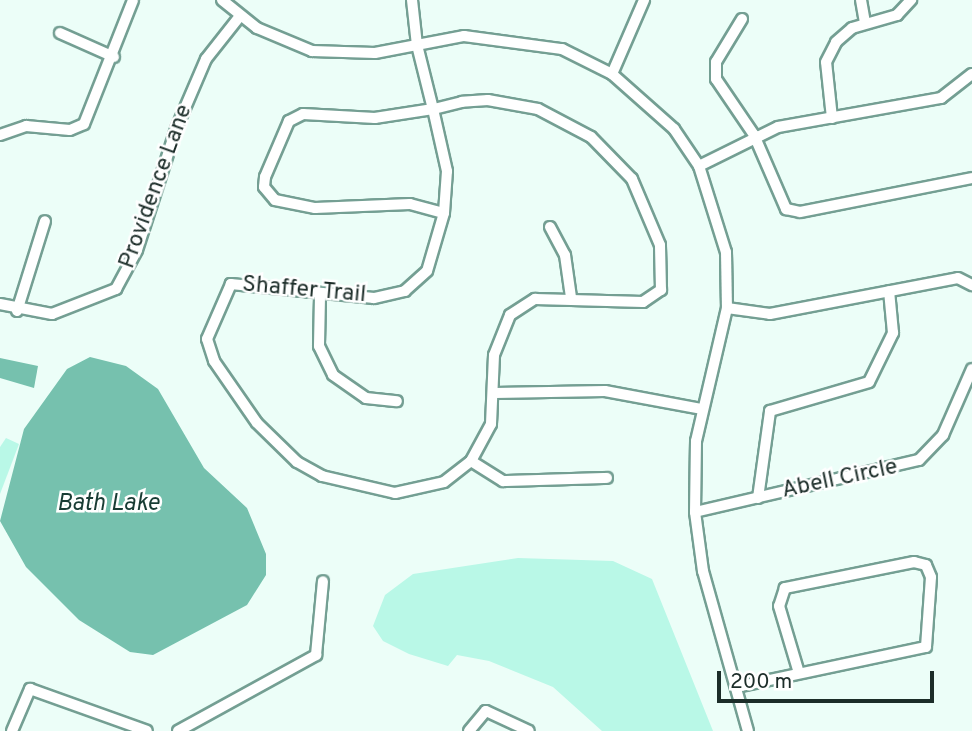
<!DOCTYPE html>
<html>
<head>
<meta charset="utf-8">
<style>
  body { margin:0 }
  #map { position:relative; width:972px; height:731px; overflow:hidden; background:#ecfef8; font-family:Overpass,sans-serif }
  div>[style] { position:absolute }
  .green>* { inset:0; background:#b9f8e7 }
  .water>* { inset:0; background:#76c1ae }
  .roads { filter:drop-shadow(2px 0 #749f93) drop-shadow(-2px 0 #749f93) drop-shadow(0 2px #749f93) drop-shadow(0 -2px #749f93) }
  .minor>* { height:10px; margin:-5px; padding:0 5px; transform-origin:5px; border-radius:5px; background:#fff }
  span { translate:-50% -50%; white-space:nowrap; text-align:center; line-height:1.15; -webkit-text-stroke:5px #fff; paint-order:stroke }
  .street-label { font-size:23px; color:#1c2d29 }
  .water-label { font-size:24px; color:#183c34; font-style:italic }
  .scale { position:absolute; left:717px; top:671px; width:217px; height:32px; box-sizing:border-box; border:4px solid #1c2d29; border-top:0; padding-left:9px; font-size:21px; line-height:24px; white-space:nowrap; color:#1c2d29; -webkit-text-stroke:5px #fff; paint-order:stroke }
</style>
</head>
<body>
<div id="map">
  <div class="green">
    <div style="clip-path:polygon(6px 438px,19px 444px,0 494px,0 447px)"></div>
    <div style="clip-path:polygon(518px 558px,613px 561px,652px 579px,713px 731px,602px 731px,553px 687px,489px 661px,457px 655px,448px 666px,409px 654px,383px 641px,373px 626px,385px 595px,413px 574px)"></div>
  </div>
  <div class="water">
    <div style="clip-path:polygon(90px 357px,126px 366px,158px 389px,204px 468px,247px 508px,266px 554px,266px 575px,247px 605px,153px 655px,130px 652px,79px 620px,26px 567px,0 521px,24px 429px,67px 369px)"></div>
    <div style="clip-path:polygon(0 358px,38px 366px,34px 388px,0 378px)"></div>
  </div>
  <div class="roads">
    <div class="minor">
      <div style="left:222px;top:0;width:45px;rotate:38.7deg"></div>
      <div style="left:257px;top:28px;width:60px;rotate:22.7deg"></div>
      <div style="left:312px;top:51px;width:63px;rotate:1.8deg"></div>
      <div style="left:375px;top:53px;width:91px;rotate:-10.8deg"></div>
      <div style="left:464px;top:36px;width:99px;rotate:7.6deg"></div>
      <div style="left:562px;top:49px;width:56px;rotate:26.6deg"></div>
      <div style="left:612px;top:74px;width:83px;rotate:41.6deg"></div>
      <div style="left:674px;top:129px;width:45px;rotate:56deg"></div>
      <div style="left:699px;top:166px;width:90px;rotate:72.6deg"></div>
      <div style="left:726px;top:252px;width:56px;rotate:89deg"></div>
      <div style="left:727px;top:308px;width:137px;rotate:103.1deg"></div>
      <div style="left:696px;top:441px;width:71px;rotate:90.8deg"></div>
      <div style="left:695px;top:512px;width:60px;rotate:82.3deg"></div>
      <div style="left:703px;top:571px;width:166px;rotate:74.3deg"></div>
      <div style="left:412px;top:0;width:45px;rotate:83.7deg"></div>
      <div style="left:417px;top:45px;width:66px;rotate:76deg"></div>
      <div style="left:433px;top:109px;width:64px;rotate:77.3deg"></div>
      <div style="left:447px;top:171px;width:42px;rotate:94.1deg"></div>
      <div style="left:444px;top:213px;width:60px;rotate:106.3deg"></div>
      <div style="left:427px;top:271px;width:30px;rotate:138deg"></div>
      <div style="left:405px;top:291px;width:32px;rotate:167deg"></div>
      <div style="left:374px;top:298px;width:144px;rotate:-174.4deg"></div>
      <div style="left:231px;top:284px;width:60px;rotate:113.6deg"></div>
      <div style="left:207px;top:339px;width:23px;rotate:72deg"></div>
      <div style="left:214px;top:361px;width:75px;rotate:55.3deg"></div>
      <div style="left:257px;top:423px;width:56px;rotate:44.3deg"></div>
      <div style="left:297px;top:462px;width:29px;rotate:29deg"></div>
      <div style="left:322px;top:476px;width:75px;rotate:13.1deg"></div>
      <div style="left:395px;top:493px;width:50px;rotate:-12.7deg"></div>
      <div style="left:444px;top:482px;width:34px;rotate:-38deg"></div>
      <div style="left:471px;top:461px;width:42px;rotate:-61.6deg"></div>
      <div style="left:491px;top:424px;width:69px;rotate:-87.5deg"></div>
      <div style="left:494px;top:355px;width:43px;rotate:-68.2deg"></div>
      <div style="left:510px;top:315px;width:30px;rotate:-33deg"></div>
      <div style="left:535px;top:299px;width:108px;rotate:1.6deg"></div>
      <div style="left:643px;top:302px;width:22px;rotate:-34deg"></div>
      <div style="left:661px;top:290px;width:45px;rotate:-91.3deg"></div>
      <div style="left:660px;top:245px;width:72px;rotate:-113deg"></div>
      <div style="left:632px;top:179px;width:59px;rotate:-134.3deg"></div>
      <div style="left:591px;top:137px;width:60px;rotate:-152.2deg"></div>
      <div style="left:538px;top:109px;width:51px;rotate:-169.8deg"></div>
      <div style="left:488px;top:100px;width:26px;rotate:176deg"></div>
      <div style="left:462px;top:102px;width:30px;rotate:166deg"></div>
      <div style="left:433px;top:109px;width:59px;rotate:171.2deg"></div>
      <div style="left:375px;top:118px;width:72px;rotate:-176.8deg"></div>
      <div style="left:303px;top:114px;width:16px;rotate:153deg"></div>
      <div style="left:289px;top:121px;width:61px;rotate:113.2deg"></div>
      <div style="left:265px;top:177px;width:10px;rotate:96deg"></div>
      <div style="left:264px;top:187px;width:17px;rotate:50deg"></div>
      <div style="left:275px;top:200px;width:41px;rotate:11.3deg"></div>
      <div style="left:315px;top:208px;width:95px;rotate:-2.4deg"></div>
      <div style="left:410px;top:204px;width:35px;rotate:15deg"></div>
      <div style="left:861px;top:0;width:23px;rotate:80deg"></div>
      <div style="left:742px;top:19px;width:50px;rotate:121.2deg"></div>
      <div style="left:716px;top:62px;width:17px;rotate:90deg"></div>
      <div style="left:716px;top:79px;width:68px;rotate:55.8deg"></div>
      <div style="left:754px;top:135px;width:81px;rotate:66.6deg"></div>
      <div style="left:786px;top:209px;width:14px;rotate:12deg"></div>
      <div style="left:800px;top:212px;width:175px;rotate:-11.2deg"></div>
      <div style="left:60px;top:33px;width:59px;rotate:24deg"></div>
      <div style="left:612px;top:74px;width:81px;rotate:-66.6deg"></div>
      <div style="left:832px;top:118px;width:56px;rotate:-96.1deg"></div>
      <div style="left:826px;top:62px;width:22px;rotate:-63deg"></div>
      <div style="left:836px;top:42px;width:21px;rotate:-41deg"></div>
      <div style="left:852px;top:28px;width:47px;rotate:-16.1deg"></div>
      <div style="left:897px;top:15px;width:21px;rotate:-47deg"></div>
      <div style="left:0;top:135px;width:28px;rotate:-19deg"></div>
      <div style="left:26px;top:126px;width:44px;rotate:5.2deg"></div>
      <div style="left:70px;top:130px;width:15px;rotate:-23deg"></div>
      <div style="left:84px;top:124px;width:133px;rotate:-68.4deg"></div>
      <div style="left:699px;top:166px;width:88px;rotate:-26.3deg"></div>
      <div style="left:778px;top:127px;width:166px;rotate:-10.1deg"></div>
      <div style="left:941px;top:98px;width:39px;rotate:-38deg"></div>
      <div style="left:550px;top:227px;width:32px;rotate:62deg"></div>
      <div style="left:565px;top:255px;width:42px;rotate:81.9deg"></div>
      <div style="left:320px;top:297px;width:49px;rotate:91.2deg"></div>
      <div style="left:319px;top:346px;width:32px;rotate:64deg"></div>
      <div style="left:333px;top:375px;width:40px;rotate:34.9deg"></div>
      <div style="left:366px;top:398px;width:31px;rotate:6deg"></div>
      <div style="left:0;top:304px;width:53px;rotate:10.9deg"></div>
      <div style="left:52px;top:314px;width:69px;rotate:-21.3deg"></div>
      <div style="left:116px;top:289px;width:44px;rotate:-61.7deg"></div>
      <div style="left:137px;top:250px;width:127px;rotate:-72.1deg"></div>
      <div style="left:176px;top:129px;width:76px;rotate:-66.8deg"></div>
      <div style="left:206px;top:59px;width:55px;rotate:-51.7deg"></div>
      <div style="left:727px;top:308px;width:43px;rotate:7.9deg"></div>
      <div style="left:770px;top:314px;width:191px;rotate:-10.8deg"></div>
      <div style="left:958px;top:278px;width:16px;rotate:27deg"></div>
      <div style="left:17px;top:311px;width:94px;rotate:-72.7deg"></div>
      <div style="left:495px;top:393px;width:110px;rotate:-1deg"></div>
      <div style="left:605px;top:391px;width:99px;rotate:10.5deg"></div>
      <div style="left:471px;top:461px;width:38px;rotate:32deg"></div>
      <div style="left:503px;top:481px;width:104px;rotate:-1.7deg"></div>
      <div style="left:758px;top:498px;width:88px;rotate:-82.1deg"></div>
      <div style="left:770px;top:411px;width:103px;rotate:-16.3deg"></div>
      <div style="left:869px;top:382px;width:55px;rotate:-63.9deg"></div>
      <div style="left:893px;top:333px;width:42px;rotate:-95.4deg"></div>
      <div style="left:695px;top:512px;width:230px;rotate:-13.1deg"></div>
      <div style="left:919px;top:460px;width:35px;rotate:-46deg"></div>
      <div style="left:943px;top:435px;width:72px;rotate:-66.3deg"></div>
      <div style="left:736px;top:687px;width:194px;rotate:-11.9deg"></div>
      <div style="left:926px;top:647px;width:70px;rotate:-85.9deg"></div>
      <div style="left:931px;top:577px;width:13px;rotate:-113deg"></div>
      <div style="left:926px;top:565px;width:12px;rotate:-166deg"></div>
      <div style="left:914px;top:562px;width:132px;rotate:168.6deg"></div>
      <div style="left:785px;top:588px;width:19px;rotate:108deg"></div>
      <div style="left:779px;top:606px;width:70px;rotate:73.4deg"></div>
      <div style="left:12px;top:731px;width:46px;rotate:-66.8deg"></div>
      <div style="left:30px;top:689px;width:124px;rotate:19.7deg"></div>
      <div style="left:178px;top:731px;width:158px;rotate:-28.8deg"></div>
      <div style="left:316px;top:655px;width:74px;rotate:-84.6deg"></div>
      <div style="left:469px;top:731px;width:26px;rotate:-50deg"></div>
      <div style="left:486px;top:711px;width:47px;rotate:24.9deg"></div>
    </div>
  </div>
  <div class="street-label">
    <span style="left:157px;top:187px;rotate:-70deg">Providence Lane</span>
    <span style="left:304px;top:291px;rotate:5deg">Shaffer Trail</span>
    <span style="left:840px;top:480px;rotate:-12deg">Abell Circle</span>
  </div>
  <div class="water-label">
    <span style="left:108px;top:505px">Bath Lake</span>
  </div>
  <div class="scale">200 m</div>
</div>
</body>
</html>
